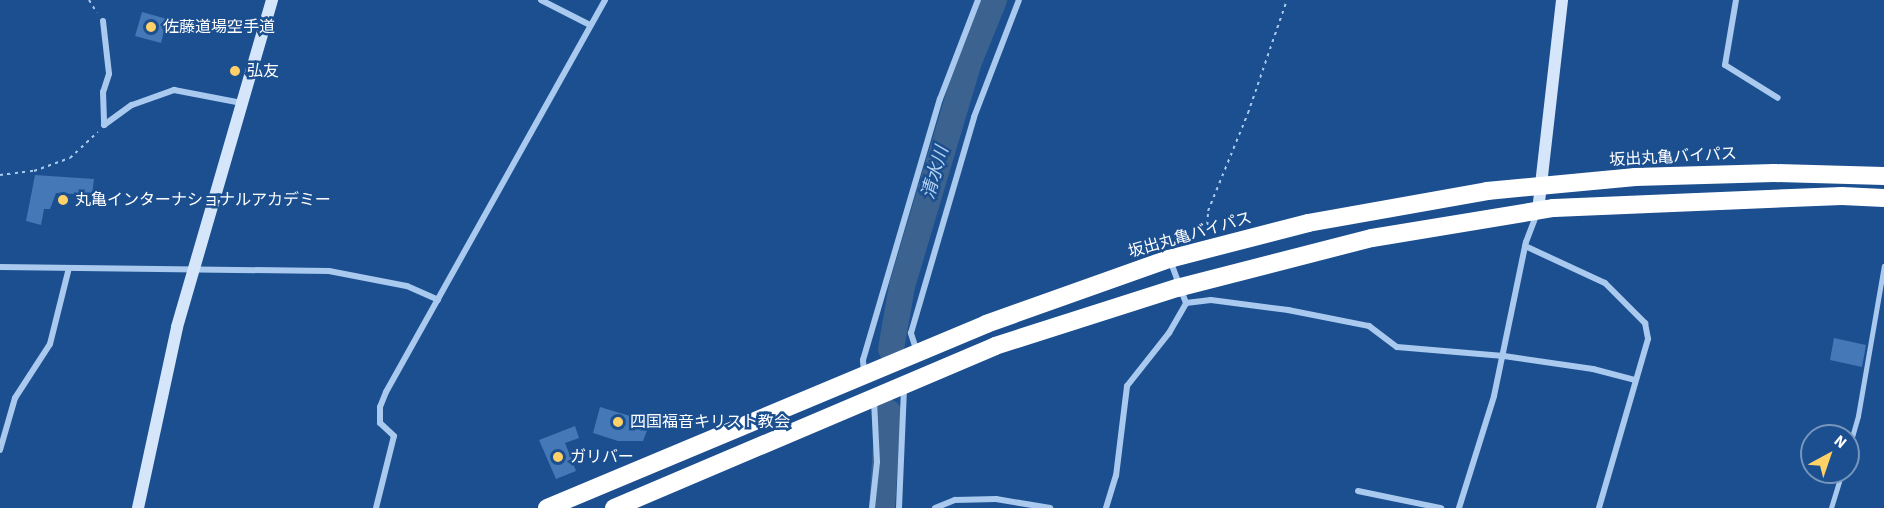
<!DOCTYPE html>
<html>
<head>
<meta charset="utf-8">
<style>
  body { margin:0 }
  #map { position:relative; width:1884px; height:508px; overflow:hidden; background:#1b4f8f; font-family:"Source Sans 3","Noto Sans JP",sans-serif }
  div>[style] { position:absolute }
  .river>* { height:26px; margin:-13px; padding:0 13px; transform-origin:13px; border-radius:13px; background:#3c6290 }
  .building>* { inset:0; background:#4478b7 }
  .path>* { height:2px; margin-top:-1px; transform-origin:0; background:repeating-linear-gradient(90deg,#a9c9ee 0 3px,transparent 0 7.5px) }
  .lane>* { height:4.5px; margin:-2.25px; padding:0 2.25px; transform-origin:2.25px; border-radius:2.25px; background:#a9c9ee }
  .street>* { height:6px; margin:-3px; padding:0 3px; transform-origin:3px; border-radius:3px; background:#a9c9ee }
  .secondary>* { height:12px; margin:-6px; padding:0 6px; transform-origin:6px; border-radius:6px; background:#d6e6fa }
  .highway>* { height:18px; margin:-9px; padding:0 9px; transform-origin:9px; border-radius:9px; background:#fff }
  .dots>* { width:16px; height:16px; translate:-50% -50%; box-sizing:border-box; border:3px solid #1b4f8f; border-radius:50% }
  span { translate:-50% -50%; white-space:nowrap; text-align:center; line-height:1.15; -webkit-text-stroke:5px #1b4f8f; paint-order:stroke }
  .poi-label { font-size:16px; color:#fff }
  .left { translate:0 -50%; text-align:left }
  .street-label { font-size:16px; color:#fff }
  .water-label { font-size:18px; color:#b5d3f5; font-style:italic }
  .north { position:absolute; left:1800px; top:424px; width:60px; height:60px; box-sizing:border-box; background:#1b4f8f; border:2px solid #7695bc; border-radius:50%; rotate:40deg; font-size:16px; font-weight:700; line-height:24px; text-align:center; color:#fff }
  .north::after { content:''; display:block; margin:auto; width:21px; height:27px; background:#ffd166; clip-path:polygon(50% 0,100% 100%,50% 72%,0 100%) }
</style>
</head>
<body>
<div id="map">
  <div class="river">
    <div style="left:891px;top:349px;width:64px;rotate:-80.1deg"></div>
    <div style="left:902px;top:286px;width:232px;rotate:-73.4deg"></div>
    <div style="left:968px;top:64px;width:69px;rotate:-67.9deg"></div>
    <div style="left:882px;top:508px;width:96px;rotate:-86.4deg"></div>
  </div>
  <div class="building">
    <div style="clip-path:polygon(142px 12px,167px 19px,161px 43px,135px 36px)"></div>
    <div style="clip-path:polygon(35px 175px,94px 179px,92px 195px,56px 193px,50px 209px,44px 209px,41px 225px,26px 221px)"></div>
    <div style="clip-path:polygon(1834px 338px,1866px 345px,1862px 367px,1830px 360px)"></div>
    <div style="clip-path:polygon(600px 407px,640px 419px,639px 425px,648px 428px,643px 441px,618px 441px,593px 433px)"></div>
    <div style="clip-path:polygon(575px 426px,579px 438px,565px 443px,576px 471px,556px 479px,539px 440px)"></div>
  </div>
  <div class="path">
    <div style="left:89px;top:0;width:15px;rotate:58deg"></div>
    <div style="left:0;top:175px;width:34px;rotate:-7deg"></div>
    <div style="left:34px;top:171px;width:38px;rotate:-20deg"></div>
    <div style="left:70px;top:158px;width:38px;rotate:-43deg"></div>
    <div style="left:1207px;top:232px;width:21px;rotate:-87deg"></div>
    <div style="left:1208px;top:211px;width:106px;rotate:-67.8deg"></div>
    <div style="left:1248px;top:113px;width:120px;rotate:-71deg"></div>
  </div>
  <div class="lane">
    <div style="left:1848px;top:451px;width:36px;rotate:-74deg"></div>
    <div style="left:1858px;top:416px;width:152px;rotate:-80.2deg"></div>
    <div style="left:1831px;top:508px;width:38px;rotate:-73deg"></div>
  </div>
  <div class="street">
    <div style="left:541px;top:0;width:55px;rotate:27deg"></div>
    <div style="left:1736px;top:0;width:66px;rotate:99.6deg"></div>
    <div style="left:1725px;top:65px;width:62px;rotate:31.9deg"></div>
    <div style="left:103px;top:21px;width:53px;rotate:83.5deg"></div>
    <div style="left:109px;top:74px;width:19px;rotate:108deg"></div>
    <div style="left:103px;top:92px;width:33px;rotate:88deg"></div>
    <div style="left:104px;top:125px;width:34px;rotate:-36deg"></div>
    <div style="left:132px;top:105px;width:45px;rotate:-19.7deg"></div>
    <div style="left:174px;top:90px;width:69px;rotate:10.8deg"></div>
    <div style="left:1525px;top:246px;width:88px;rotate:24.8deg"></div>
    <div style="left:1605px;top:283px;width:57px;rotate:45deg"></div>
    <div style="left:1645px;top:323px;width:16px;rotate:79deg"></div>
    <div style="left:1648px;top:339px;width:176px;rotate:106.2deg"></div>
    <div style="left:1170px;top:260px;width:46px;rotate:69.6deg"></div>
    <div style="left:0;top:267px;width:329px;rotate:0.7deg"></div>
    <div style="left:329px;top:271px;width:79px;rotate:10.9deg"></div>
    <div style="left:407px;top:286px;width:34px;rotate:24deg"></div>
    <div style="left:917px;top:352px;width:20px;rotate:-108deg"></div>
    <div style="left:911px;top:333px;width:225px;rotate:-73.7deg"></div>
    <div style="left:974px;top:117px;width:125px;rotate:-69deg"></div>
    <div style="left:864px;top:372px;width:12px;rotate:-95deg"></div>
    <div style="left:863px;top:360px;width:272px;rotate:-73.6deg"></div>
    <div style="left:940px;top:99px;width:106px;rotate:-69deg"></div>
    <div style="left:0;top:450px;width:54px;rotate:-73.9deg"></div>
    <div style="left:15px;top:398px;width:64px;rotate:-57.1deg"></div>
    <div style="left:50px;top:344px;width:78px;rotate:-76deg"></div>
    <div style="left:1358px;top:491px;width:85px;rotate:11.6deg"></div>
    <div style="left:376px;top:508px;width:74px;rotate:-76deg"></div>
    <div style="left:394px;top:436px;width:19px;rotate:-137deg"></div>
    <div style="left:380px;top:423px;width:16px;rotate:-90deg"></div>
    <div style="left:380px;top:407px;width:16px;rotate:-68deg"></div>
    <div style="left:386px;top:392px;width:449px;rotate:-60.8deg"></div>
    <div style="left:872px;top:508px;width:46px;rotate:-83.8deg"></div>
    <div style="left:877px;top:462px;width:61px;rotate:-92.8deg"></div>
    <div style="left:899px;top:508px;width:120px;rotate:-87.6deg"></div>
    <div style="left:935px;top:508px;width:22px;rotate:-22deg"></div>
    <div style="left:955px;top:500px;width:41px;rotate:-1.4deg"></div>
    <div style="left:996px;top:499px;width:55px;rotate:9.5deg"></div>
    <div style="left:1106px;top:508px;width:34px;rotate:-73deg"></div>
    <div style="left:1116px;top:476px;width:91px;rotate:-83deg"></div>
    <div style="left:1127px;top:386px;width:68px;rotate:-51.6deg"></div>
    <div style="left:1169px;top:333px;width:34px;rotate:-60deg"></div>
    <div style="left:1186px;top:303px;width:25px;rotate:-7deg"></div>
    <div style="left:1211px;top:300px;width:78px;rotate:7.4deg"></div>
    <div style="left:1288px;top:310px;width:83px;rotate:11.2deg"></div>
    <div style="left:1369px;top:326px;width:35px;rotate:37deg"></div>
    <div style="left:1397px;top:347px;width:107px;rotate:4.8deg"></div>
    <div style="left:1504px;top:356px;width:90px;rotate:8.3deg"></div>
    <div style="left:1593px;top:369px;width:43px;rotate:14.7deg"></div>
    <div style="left:1459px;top:508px;width:117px;rotate:-72.6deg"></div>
    <div style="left:1494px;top:396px;width:157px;rotate:-78.3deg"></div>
    <div style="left:1526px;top:242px;width:30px;rotate:-69deg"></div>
  </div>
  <div class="secondary">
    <div style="left:1538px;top:211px;width:212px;rotate:-83.5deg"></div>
    <div style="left:138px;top:508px;width:185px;rotate:-77.8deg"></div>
    <div style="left:177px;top:327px;width:341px;rotate:-73.8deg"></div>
  </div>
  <div class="highway">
    <div style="left:547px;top:508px;width:476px;rotate:-22.7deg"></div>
    <div style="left:986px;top:324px;width:194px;rotate:-19.6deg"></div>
    <div style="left:1169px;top:259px;width:144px;rotate:-14.5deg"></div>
    <div style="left:1308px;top:223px;width:182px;rotate:-10.1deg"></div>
    <div style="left:1487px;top:191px;width:149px;rotate:-5.4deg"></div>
    <div style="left:1635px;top:177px;width:139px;rotate:-1.6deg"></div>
    <div style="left:1774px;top:173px;width:110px;rotate:1.6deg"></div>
    <div style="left:614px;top:508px;width:414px;rotate:-23deg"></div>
    <div style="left:995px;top:346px;width:191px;rotate:-17.7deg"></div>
    <div style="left:1177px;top:288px;width:201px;rotate:-14.4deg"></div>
    <div style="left:1372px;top:238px;width:184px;rotate:-9.4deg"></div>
    <div style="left:1554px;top:208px;width:288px;rotate:-2.4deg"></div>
    <div style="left:1842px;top:196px;width:42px;rotate:2.7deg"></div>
  </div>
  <div class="dots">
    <div style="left:151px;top:27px;background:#ffd166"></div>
    <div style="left:235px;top:71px;background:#ffd166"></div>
    <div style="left:63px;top:200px;background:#ffd166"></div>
    <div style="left:618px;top:422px;background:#ffd166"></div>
    <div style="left:558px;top:457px;background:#ffd166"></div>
  </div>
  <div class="poi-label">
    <span class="left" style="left:163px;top:27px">佐藤道場空手道</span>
    <span class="left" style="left:247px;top:71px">弘友</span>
    <span class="left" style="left:75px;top:200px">丸亀インターナショナルアカデミー</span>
    <span class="left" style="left:630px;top:422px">四国福音キリスト教会</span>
    <span class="left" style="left:570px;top:457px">ガリバー</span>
  </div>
  <div class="street-label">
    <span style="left:1673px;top:157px;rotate:-3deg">坂出丸亀バイパス</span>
    <span style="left:1190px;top:235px;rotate:-16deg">坂出丸亀バイパス</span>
  </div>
  <div class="water-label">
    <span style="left:936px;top:173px;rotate:-74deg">清水川</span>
  </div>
  <div class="north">N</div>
</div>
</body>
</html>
